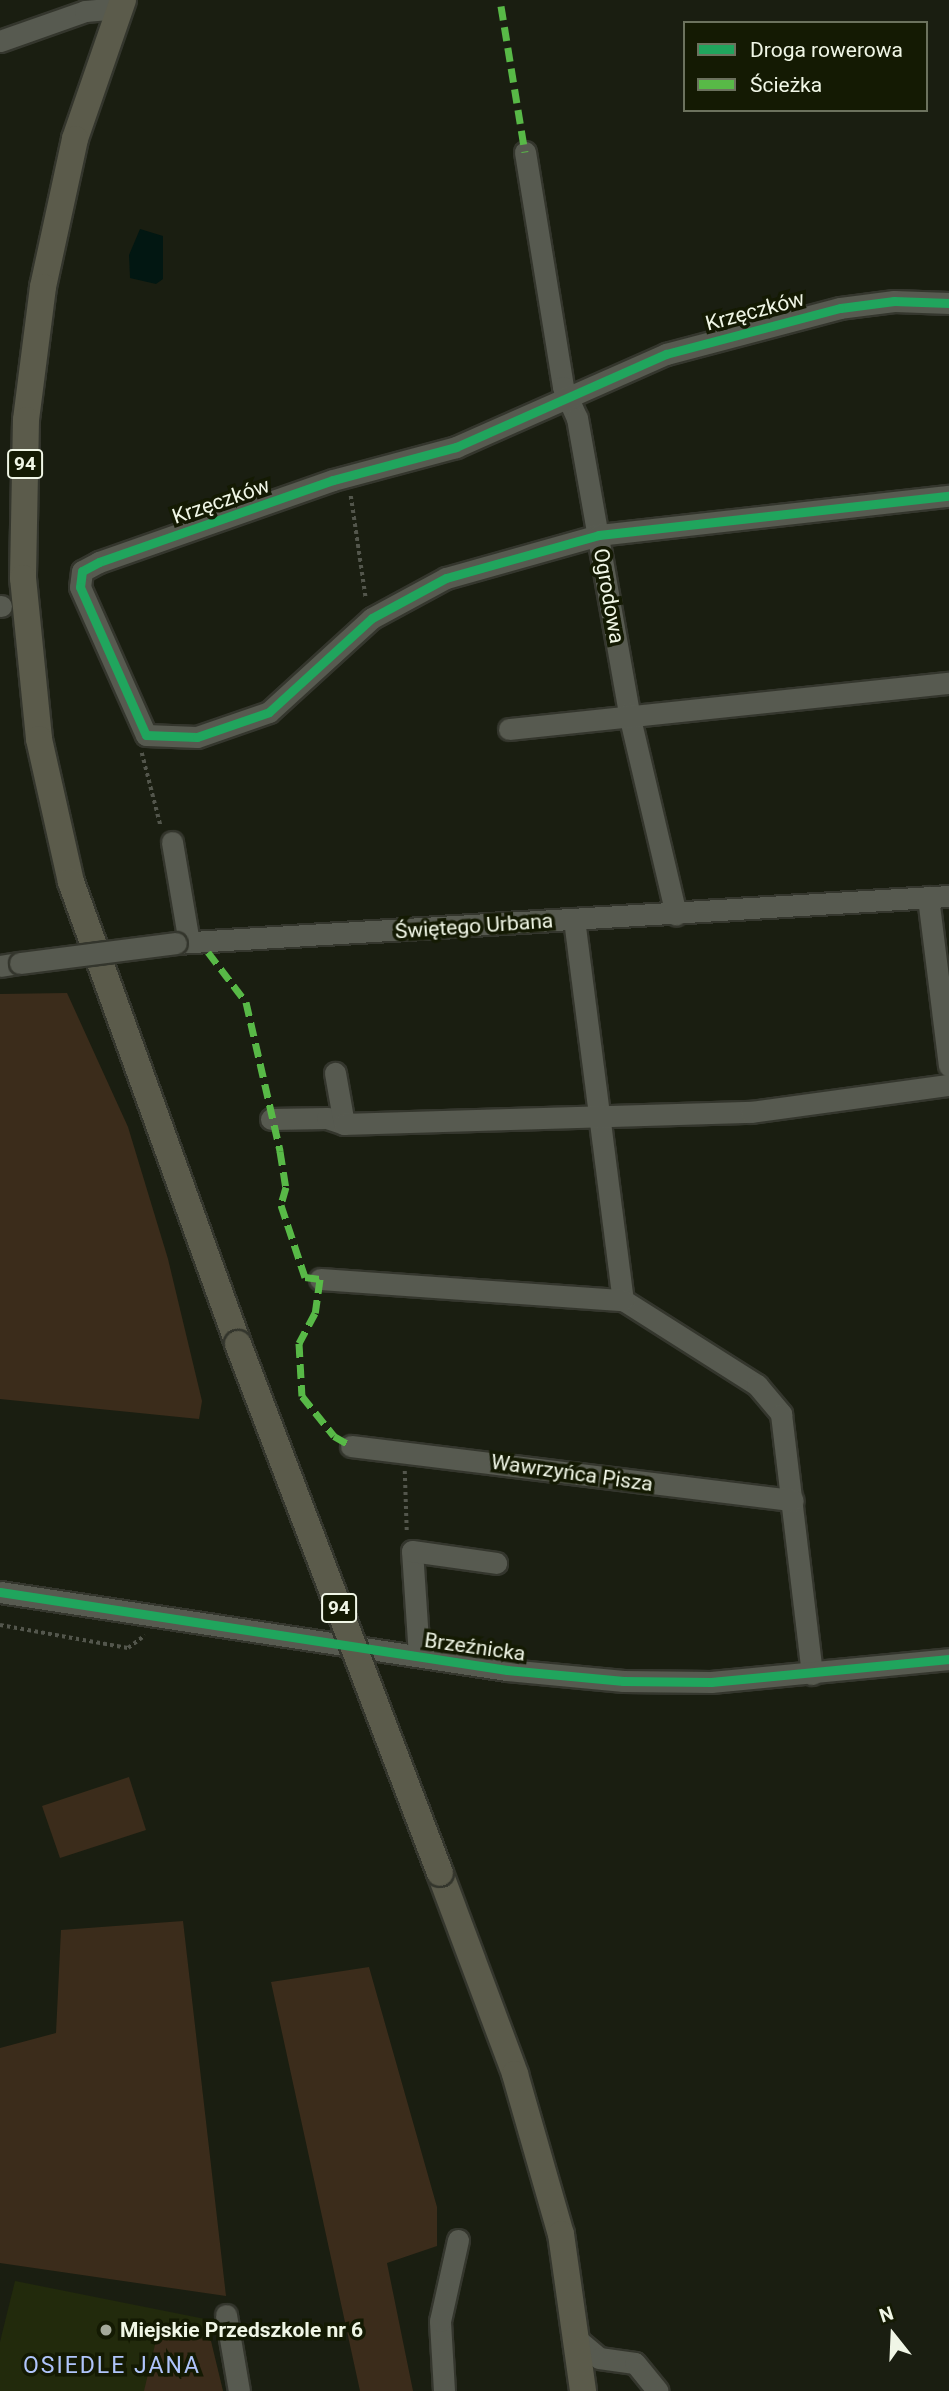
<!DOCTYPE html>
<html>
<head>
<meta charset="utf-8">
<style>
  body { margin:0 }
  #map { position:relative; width:949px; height:2391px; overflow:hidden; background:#1a1e11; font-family:Roboto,sans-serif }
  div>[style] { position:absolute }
  .built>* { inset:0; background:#222a0c }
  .green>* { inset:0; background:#3b2c1b }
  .water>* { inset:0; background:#021712 }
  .path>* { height:3.5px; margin-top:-1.75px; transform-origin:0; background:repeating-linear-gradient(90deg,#53564c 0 3.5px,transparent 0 7px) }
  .roads { filter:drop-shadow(2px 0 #34362d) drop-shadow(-2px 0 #34362d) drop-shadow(0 2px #34362d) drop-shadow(0 -2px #34362d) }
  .minor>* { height:21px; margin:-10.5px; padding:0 10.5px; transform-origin:10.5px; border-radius:10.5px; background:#575a50 }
  .major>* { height:26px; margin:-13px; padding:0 13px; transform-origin:13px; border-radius:13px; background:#5b5b4b }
  .bridges { filter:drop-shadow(2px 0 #34362d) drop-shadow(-2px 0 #34362d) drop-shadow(0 2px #34362d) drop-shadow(0 -2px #34362d) }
  .minor-bridge>* { height:21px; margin:-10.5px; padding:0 10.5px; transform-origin:10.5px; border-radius:10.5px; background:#575a50 }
  .major-bridge>* { height:26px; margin:-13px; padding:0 13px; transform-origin:13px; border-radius:13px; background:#5b5b4b }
  .quiet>* { height:7px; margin-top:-3.5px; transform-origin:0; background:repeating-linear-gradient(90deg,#58b947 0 14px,transparent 0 21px) }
  .cycleway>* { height:9px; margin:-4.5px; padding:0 4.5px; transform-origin:4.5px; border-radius:4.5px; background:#20a55d }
  .dots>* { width:19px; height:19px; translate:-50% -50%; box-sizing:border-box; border:4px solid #141a03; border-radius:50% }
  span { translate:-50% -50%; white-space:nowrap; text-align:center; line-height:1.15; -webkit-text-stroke:7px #141a03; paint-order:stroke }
  .shield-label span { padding:2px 5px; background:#141a03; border:2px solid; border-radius:5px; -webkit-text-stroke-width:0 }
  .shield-label { font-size:19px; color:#f0f6e6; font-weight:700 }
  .street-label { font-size:21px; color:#f0f6e6 }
  .poi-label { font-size:21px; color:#f0f6e6; font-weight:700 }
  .left { translate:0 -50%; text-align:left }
  .neighbourhood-label { font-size:23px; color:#b0c5fb; letter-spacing:2px }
  .legend { position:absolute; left:683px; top:21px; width:245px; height:91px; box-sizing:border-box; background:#141a03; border:2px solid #6c725e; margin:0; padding:9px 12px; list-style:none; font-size:21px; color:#f0f6e6 }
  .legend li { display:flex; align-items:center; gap:14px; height:35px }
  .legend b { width:35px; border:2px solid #6c725e }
  .north { position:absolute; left:858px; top:2300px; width:70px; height:70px; -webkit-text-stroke:5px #141a03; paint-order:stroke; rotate:342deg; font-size:19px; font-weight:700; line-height:28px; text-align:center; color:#f0f6e6 }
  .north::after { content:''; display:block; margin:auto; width:24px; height:32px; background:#f0f6e6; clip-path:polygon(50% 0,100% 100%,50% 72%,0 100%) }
</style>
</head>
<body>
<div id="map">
  <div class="built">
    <div style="clip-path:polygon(15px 2281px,205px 2319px,223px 2391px,0 2391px,0 2342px)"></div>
  </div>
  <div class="green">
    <div style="clip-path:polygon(67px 993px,128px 1127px,168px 1259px,202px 1401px,199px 1419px,0 1399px,0 994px)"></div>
    <div style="clip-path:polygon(129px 1777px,146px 1830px,60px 1858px,42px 1806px)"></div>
    <div style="clip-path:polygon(183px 1921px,226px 2296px,0 2263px,0 2048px,56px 2033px,61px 1930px)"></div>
    <div style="clip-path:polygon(369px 1967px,437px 2207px,437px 2246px,387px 2263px,413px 2391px,360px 2391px,271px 1982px)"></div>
    <div style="clip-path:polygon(159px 2328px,211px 2341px,223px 2391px,144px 2391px)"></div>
  </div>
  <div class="water">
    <div style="clip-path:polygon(140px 229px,163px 236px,163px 279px,156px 284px,130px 278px,129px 255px)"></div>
  </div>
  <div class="path">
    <div style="left:351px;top:496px;width:104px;rotate:81.7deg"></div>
    <div style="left:142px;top:753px;width:76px;rotate:75.6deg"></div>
    <div style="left:405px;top:1471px;width:61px;rotate:88.1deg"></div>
    <div style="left:0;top:1625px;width:130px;rotate:10.2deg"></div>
    <div style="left:128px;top:1648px;width:21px;rotate:-37deg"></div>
  </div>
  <div class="roads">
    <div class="minor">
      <div style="left:0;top:41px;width:90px;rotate:-19.4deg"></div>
      <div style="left:85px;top:11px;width:35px;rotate:-5deg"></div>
      <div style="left:525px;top:152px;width:238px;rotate:80.8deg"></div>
      <div style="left:563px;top:387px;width:34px;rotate:66deg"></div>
      <div style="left:577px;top:418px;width:301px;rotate:80deg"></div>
      <div style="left:629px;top:714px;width:206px;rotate:76.8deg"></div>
      <div style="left:949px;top:303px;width:55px;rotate:-177.9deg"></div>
      <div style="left:894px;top:301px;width:54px;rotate:172.6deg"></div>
      <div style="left:840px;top:308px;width:180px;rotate:165.2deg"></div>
      <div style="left:666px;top:354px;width:230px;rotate:156.1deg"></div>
      <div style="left:456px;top:447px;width:127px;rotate:165deg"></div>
      <div style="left:333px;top:480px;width:248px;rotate:160.7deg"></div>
      <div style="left:99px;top:562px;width:19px;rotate:152deg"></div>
      <div style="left:82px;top:571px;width:16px;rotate:97deg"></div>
      <div style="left:80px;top:587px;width:162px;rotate:66deg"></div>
      <div style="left:146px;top:735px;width:51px;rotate:2.2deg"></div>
      <div style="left:197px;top:737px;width:76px;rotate:-19.1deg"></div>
      <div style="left:269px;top:712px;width:139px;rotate:-42.4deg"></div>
      <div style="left:372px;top:618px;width:84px;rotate:-28.4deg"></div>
      <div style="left:446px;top:578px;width:159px;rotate:-15.7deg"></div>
      <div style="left:599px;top:535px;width:352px;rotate:-6.4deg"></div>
      <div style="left:0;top:606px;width:1px"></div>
      <div style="left:509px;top:729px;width:442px;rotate:-6deg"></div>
      <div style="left:172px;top:842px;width:101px;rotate:80.4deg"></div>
      <div style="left:928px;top:897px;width:170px;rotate:82.9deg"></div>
      <div style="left:574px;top:919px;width:384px;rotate:82.7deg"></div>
      <div style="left:623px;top:1300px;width:159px;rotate:32.4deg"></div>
      <div style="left:757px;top:1385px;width:38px;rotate:50deg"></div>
      <div style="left:781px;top:1414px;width:262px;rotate:83.2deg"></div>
      <div style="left:176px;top:943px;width:774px;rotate:-3.48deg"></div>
      <div style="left:0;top:966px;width:20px;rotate:-9deg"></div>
      <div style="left:271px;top:1119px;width:56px;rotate:-1deg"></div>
      <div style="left:327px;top:1118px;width:18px;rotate:19deg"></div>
      <div style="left:344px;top:1124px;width:52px;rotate:-100deg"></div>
      <div style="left:344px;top:1124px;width:407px;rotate:-1.7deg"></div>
      <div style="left:751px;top:1112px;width:200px;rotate:-7.8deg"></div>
      <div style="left:320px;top:1279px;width:304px;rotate:4deg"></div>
      <div style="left:351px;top:1446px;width:445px;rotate:7deg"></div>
      <div style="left:0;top:1592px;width:513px;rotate:8.75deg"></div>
      <div style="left:507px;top:1670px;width:117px;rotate:5.4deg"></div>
      <div style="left:623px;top:1681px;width:88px;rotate:0.7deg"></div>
      <div style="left:711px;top:1682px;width:239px;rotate:-5.5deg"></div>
      <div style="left:419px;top:1656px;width:105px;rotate:-93.8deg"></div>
      <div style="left:412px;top:1551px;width:85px;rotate:8.1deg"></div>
      <div style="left:226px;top:2315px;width:77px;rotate:80.3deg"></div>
      <div style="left:579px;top:2341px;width:26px;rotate:40deg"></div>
      <div style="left:599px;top:2358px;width:36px;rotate:8deg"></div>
      <div style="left:635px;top:2363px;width:36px;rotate:51deg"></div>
      <div style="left:444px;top:2391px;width:70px;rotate:-93.3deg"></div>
      <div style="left:440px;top:2321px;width:83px;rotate:-77.5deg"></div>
    </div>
    <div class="major">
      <div style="left:123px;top:0;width:147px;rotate:109.1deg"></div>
      <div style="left:75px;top:139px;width:151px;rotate:102.2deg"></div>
      <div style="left:43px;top:287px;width:134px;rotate:97.3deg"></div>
      <div style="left:26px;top:420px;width:158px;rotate:91.1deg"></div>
      <div style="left:23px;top:578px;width:162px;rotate:84.3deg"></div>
      <div style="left:39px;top:739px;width:147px;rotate:77.4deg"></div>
      <div style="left:71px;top:882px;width:491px;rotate:70.1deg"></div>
      <div style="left:440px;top:1873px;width:215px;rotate:69.5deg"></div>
      <div style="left:515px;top:2074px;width:166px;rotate:74deg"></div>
      <div style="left:561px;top:2234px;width:159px;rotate:82deg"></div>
    </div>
  </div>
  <div class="bridges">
    <div class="minor-bridge">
      <div style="left:20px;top:963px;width:157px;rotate:-7.3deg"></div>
    </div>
    <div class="major-bridge">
      <div style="left:238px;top:1344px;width:566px;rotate:69.1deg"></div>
    </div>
  </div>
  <div class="quiet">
    <div style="left:501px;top:6px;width:148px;rotate:80.7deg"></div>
    <div style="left:208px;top:952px;width:63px;rotate:52.8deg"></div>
    <div style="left:246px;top:1002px;width:153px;rotate:77.1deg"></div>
    <div style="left:280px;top:1151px;width:36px;rotate:81deg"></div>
    <div style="left:286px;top:1187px;width:19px;rotate:106deg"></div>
    <div style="left:281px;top:1205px;width:76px;rotate:71.6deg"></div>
    <div style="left:305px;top:1277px;width:15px;rotate:8deg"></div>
    <div style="left:320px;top:1279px;width:34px;rotate:98deg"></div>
    <div style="left:315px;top:1313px;width:34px;rotate:118deg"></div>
    <div style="left:299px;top:1343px;width:53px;rotate:86.8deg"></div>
    <div style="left:302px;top:1396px;width:51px;rotate:51.3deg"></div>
    <div style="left:334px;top:1436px;width:20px;rotate:30deg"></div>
  </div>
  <div class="cycleway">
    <div style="left:949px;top:303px;width:55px;rotate:-177.9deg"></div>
    <div style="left:894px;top:301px;width:54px;rotate:172.6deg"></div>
    <div style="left:840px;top:308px;width:180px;rotate:165.2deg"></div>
    <div style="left:666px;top:354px;width:230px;rotate:156.1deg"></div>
    <div style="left:456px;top:447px;width:127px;rotate:165deg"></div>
    <div style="left:333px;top:480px;width:248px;rotate:160.7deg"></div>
    <div style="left:99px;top:562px;width:19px;rotate:152deg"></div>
    <div style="left:82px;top:571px;width:16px;rotate:97deg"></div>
    <div style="left:80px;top:587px;width:162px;rotate:66deg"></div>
    <div style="left:146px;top:735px;width:51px;rotate:2.2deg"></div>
    <div style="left:197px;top:737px;width:76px;rotate:-19.1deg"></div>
    <div style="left:269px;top:712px;width:139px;rotate:-42.4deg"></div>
    <div style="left:372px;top:618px;width:84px;rotate:-28.4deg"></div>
    <div style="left:446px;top:578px;width:159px;rotate:-15.7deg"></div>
    <div style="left:599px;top:535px;width:352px;rotate:-6.4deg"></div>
    <div style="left:0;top:1592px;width:513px;rotate:8.75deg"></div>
    <div style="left:507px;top:1670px;width:117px;rotate:5.4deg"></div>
    <div style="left:623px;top:1681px;width:88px;rotate:0.7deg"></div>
    <div style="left:711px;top:1682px;width:239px;rotate:-5.5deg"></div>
  </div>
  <div class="dots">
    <div style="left:106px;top:2330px;background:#a5aa9b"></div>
  </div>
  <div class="shield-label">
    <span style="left:25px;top:464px">94</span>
    <span style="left:339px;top:1608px">94</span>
  </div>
  <div class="street-label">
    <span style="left:755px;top:311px;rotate:-15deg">Krzęczków</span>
    <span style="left:221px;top:501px;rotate:-19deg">Krzęczków</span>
    <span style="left:609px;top:596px;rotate:80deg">Ogrodowa</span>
    <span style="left:474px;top:926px;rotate:-4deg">Świętego Urbana</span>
    <span style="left:572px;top:1473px;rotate:8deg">Wawrzyńca Pisza</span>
    <span style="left:475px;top:1647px;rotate:8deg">Brzeźnicka</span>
  </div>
  <div class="poi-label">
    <span class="left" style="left:120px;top:2330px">Miejskie Przedszkole nr 6</span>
  </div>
  <div class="neighbourhood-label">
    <span style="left:112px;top:2366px">OSIEDLE JANA</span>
  </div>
  <ul class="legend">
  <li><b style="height:9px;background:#20a55d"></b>Droga rowerowa</li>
  <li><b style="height:9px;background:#58b947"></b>Ścieżka</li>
  </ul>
  <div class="north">N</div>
</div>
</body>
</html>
